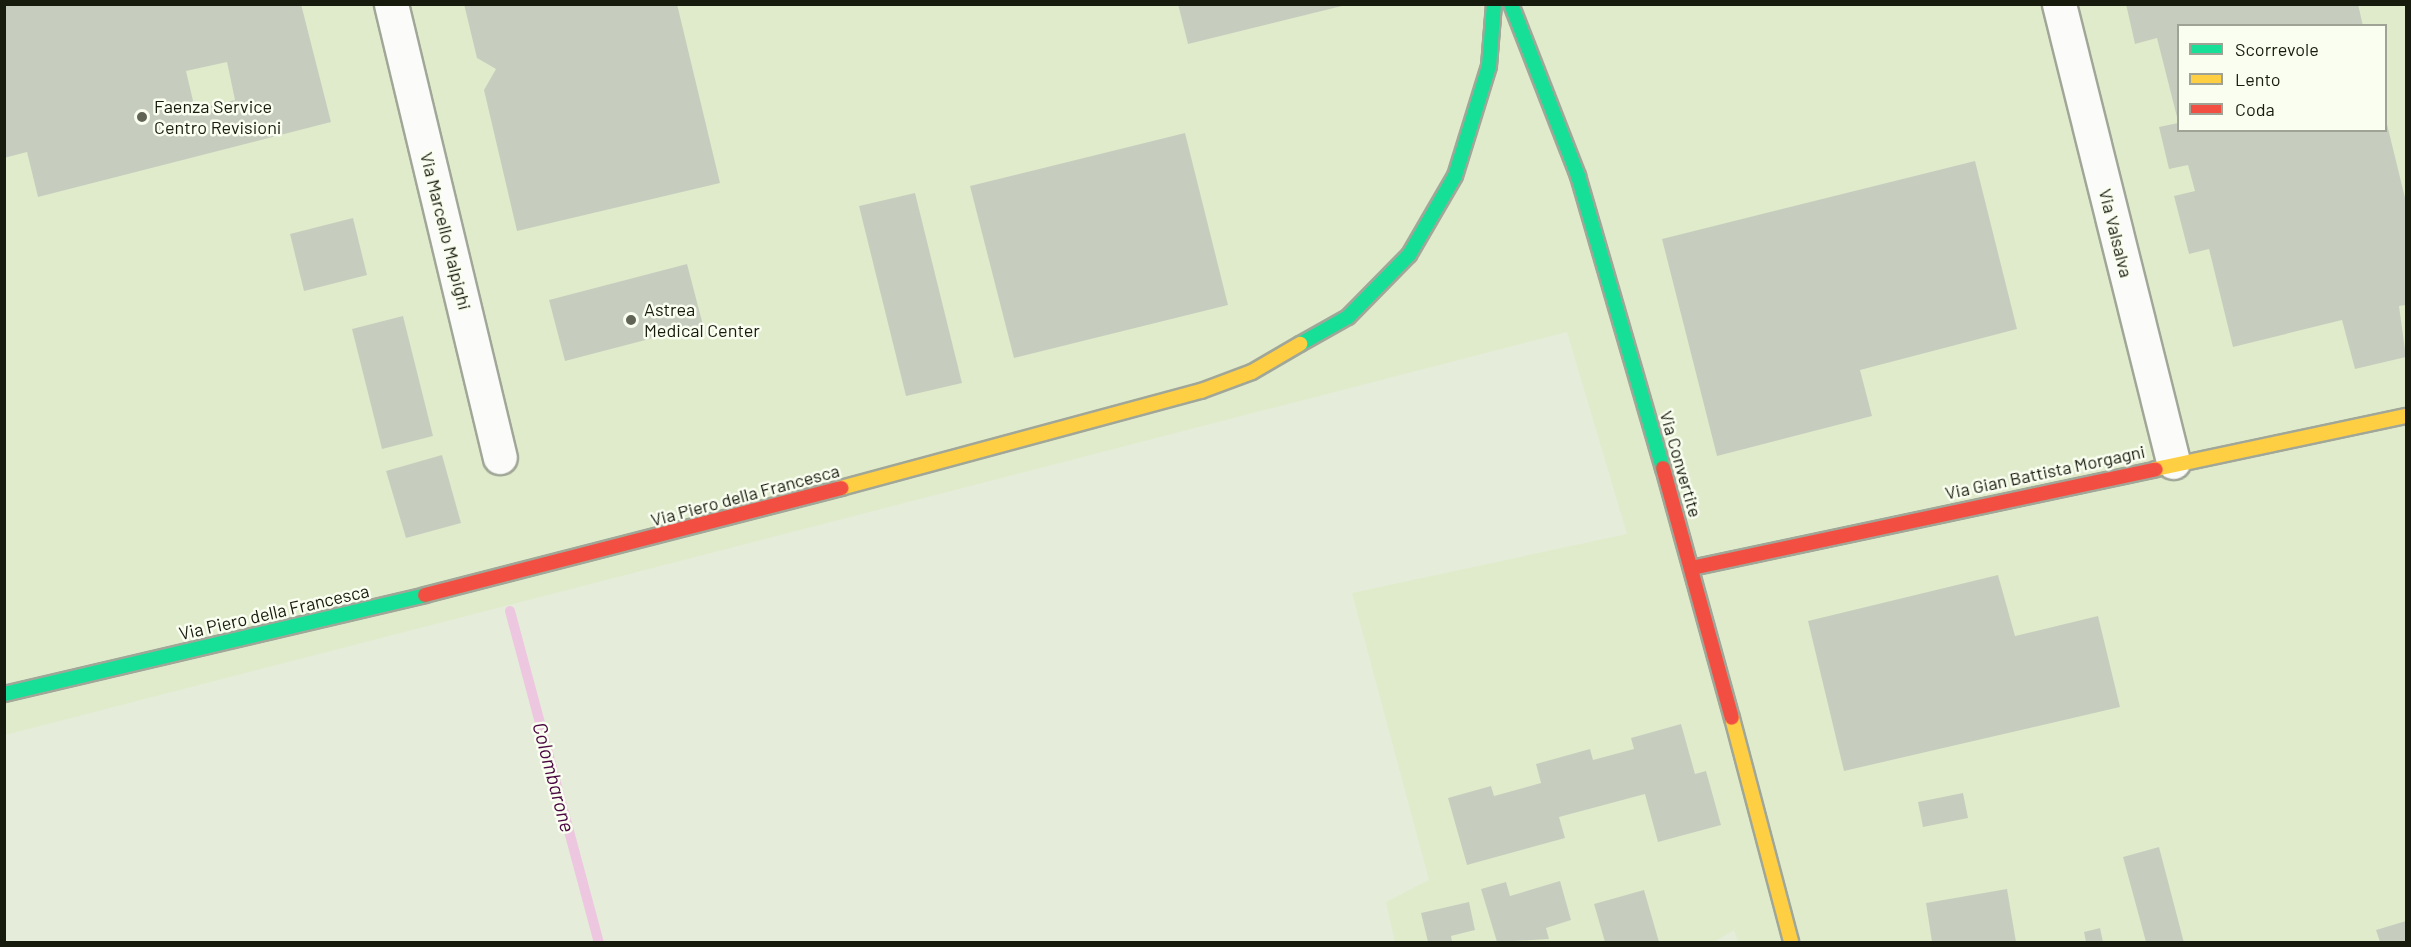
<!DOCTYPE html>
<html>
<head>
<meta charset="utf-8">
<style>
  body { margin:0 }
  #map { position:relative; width:2411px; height:947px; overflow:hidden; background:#e5ecd9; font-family:Barlow,sans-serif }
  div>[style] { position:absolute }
  .built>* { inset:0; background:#e0ebcb }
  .stream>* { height:10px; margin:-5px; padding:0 5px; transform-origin:5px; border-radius:5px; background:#edc7e0 }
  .building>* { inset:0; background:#c7cdbe }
  .roads { filter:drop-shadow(2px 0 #a1a798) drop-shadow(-2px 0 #a1a798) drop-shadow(0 2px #a1a798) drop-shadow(0 -2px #a1a798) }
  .street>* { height:33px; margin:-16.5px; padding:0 16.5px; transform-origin:16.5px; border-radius:16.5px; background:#fbfcf9 }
  .fast>* { height:14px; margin:-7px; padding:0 7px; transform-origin:7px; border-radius:7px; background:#16e098 }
  .slow>* { height:14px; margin:-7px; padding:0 7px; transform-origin:7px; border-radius:7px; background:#ffcf43 }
  .jam>* { height:14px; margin:-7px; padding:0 7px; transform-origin:7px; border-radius:7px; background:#f24e42 }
  .dots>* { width:16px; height:16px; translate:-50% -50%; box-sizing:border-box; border:3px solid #f9fef0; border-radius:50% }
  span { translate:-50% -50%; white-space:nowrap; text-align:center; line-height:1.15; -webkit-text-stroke:5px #f9fef0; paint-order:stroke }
  .poi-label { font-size:18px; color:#171b0e }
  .left { translate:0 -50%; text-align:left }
  .street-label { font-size:18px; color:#171b0e }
  .water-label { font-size:20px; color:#4a0641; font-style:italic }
  .frame { position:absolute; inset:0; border:6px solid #171b0e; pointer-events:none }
  .legend { position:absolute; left:2177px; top:24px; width:210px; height:108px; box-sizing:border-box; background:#f9fef0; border:2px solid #9fa396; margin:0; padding:8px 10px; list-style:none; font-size:18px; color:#171b0e }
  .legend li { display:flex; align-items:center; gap:12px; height:30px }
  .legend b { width:30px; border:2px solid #9fa396 }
</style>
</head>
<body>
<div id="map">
  <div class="built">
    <div style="clip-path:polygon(evenodd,5px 5px,2406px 5px,2406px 942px,1738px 942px,1734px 930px,1714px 942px,1395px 942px,1386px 902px,1429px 880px,1352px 593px,1627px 534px,1567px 332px,5px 735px,5px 5px,2178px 26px,2386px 26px,2386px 130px,2178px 130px,2178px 26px)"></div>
  </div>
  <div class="stream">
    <div style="left:510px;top:611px;width:343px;rotate:75deg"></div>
  </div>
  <div class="building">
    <div style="clip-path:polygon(evenodd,4px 4px,301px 4px,331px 122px,38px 197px,27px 152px,4px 158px,4px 4px,227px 62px,235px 100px,195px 109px,186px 71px,227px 62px)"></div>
    <div style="clip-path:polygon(464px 4px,677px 4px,720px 183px,517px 231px,484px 90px,496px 69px,477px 58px)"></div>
    <div style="clip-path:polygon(1178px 4px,1346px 4px,1346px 5px,1188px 44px)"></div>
    <div style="clip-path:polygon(2126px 4px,2358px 4px,2363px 26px,2178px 26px,2178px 121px,2157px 38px,2135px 44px)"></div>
    <div style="clip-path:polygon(2386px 120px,2406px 202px,2406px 305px,2399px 306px,2406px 357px,2355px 369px,2342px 320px,2233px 347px,2209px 249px,2189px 254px,2174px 196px,2195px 191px,2188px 165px,2169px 169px,2159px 127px,2178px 123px,2178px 130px,2386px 130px)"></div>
    <div style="clip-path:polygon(1185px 133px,1228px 305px,1014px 358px,970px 186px)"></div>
    <div style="clip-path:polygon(1975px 161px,2017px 329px,1860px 370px,1872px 416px,1717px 456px,1662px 239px)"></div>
    <div style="clip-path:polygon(915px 193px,962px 383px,906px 396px,859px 206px)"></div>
    <div style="clip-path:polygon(353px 218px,367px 275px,304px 291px,290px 234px)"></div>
    <div style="clip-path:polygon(687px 264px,703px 325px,565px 361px,549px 300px)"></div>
    <div style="clip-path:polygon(403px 316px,433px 436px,382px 449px,352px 329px)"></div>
    <div style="clip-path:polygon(442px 455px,461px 523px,406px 538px,386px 471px)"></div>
    <div style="clip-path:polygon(1998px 575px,2015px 636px,2098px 616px,2120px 707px,1844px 771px,1808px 621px)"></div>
    <div style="clip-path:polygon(1681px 724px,1695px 774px,1706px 771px,1721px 825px,1658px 842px,1645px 794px,1559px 817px,1565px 838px,1467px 865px,1448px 798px,1491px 786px,1494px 796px,1541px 783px,1536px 764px,1590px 749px,1593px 760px,1634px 749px,1631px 738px)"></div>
    <div style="clip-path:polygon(1963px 793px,1968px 818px,1923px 827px,1918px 802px)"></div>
    <div style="clip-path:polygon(2159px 847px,2183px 939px,2184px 942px,2146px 942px,2123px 857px)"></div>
    <div style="clip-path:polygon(1560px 881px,1571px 920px,1546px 928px,1549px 939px,1497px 942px,1481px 889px,1506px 882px,1510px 896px)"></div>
    <div style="clip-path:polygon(2007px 889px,2016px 942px,1932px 942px,1926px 903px)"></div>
    <div style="clip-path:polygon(1644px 890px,1659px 942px,1605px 942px,1594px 904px)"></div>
    <div style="clip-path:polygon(1469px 902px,1475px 930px,1451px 936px,1452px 942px,1428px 942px,1421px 913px)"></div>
    <div style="clip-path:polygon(2406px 921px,2406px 942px,2380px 942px,2376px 930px)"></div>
    <div style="clip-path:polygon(2100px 928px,2103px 942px,2086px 942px,2084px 932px)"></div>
  </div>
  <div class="roads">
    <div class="street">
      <div style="left:391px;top:4px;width:466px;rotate:76.5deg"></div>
      <div style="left:2059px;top:4px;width:472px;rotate:76deg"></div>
    </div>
    <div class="fast">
      <div style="left:1511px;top:4px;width:185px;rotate:68.7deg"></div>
      <div style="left:1578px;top:176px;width:304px;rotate:73.8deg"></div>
      <div style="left:1300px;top:344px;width:55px;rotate:-29.4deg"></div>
      <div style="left:1348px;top:317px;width:87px;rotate:-45.5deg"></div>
      <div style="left:1409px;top:255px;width:91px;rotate:-59.8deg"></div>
      <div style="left:1455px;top:176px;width:115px;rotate:-72.8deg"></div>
      <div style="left:1489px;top:66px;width:62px;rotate:-85.4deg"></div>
      <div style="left:4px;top:694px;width:432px;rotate:-13.2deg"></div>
    </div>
    <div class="slow">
      <div style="left:2156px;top:469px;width:256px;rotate:-12deg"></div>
      <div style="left:841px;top:488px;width:373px;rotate:-15.1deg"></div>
      <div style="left:1201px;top:391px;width:54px;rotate:-20.4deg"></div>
      <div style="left:1252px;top:372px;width:56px;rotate:-30.3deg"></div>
      <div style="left:1732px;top:718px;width:232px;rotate:75.2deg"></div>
    </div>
    <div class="jam">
      <div style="left:1663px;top:468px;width:259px;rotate:74.6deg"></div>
      <div style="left:1692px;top:568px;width:474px;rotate:-12deg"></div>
      <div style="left:425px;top:595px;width:430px;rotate:-14.4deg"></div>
    </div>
  </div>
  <div class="dots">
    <div style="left:142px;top:117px;background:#5f6455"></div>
    <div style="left:631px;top:320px;background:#5f6455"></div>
  </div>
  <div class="poi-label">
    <span class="left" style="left:154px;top:117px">Faenza Service<br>Centro Revisioni</span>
    <span class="left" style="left:644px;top:320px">Astrea<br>Medical Center</span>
  </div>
  <div class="street-label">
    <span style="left:446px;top:231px;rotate:76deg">Via Marcello Malpighi</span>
    <span style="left:2116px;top:233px;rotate:76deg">Via Valsalva</span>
    <span style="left:1681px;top:464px;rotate:74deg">Via Convertite</span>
    <span style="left:2045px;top:472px;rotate:-12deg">Via Gian Battista Morgagni</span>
    <span style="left:745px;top:495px;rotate:-15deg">Via Piero della Francesca</span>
    <span style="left:274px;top:612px;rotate:-13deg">Via Piero della Francesca</span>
  </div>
  <div class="water-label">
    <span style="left:554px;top:777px;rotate:75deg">Colombarone</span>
  </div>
  <div class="frame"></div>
  <ul class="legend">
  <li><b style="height:8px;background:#16e098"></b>Scorrevole</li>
  <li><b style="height:8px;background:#ffcf43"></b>Lento</li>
  <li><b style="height:8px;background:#f24e42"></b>Coda</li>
  </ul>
</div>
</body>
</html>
